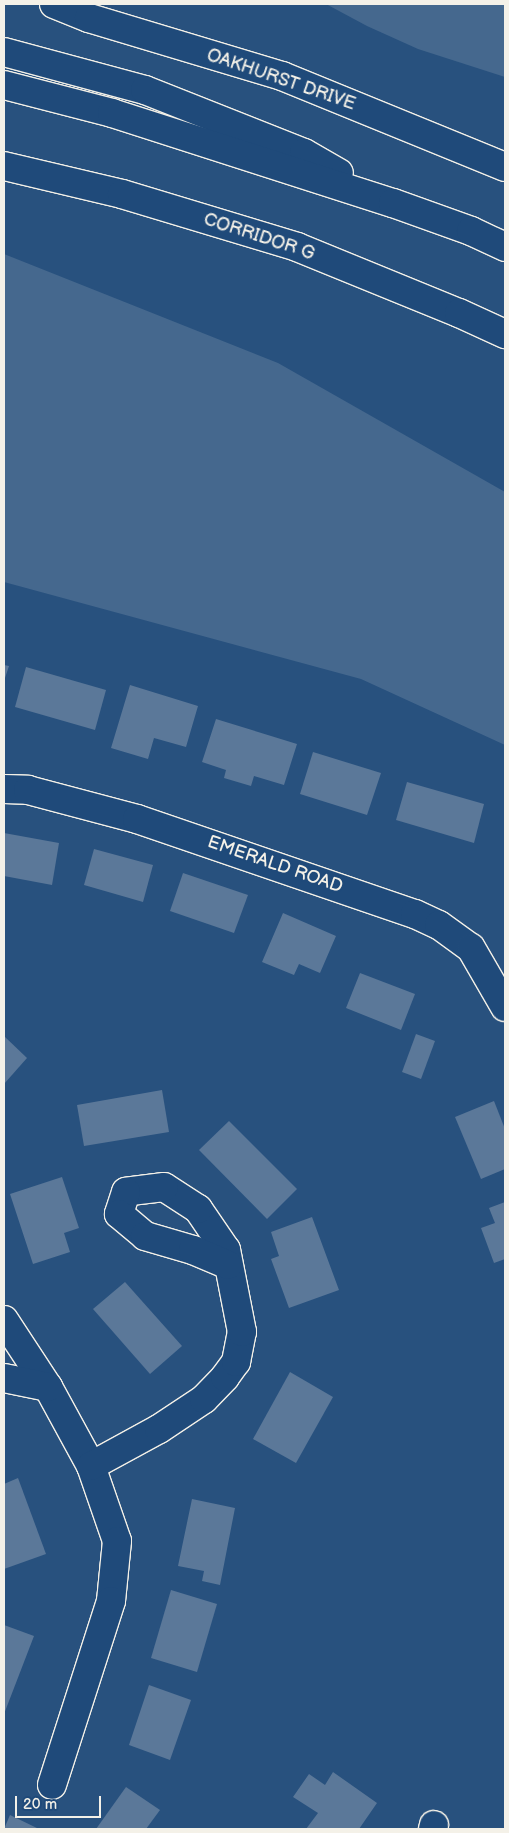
<!DOCTYPE html>
<html>
<head>
<meta charset="utf-8">
<style>
  body { margin:0 }
  #map { position:relative; width:509px; height:1833px; overflow:hidden; background:#28517e; font-family:"Balsamiq Sans",sans-serif }
  div>[style] { position:absolute }
  .green>* { inset:0; background:#45688e }
  .building>* { inset:0; background:#5b7899 }
  .roads { filter:drop-shadow(1px 0 #f4f1e8) drop-shadow(-1px 0 #f4f1e8) drop-shadow(0 1px #f4f1e8) drop-shadow(0 -1px #f4f1e8) }
  .street>* { height:28px; margin:-14px; padding:0 14px; transform-origin:14px; border-radius:14px; background:#1f4a7a }
  .highway>* { height:28px; margin:-14px; padding:0 14px; transform-origin:14px; border-radius:14px; background:#1f4a7a }
  span { translate:-50% -50%; white-space:nowrap; text-align:center; line-height:1.15; -webkit-text-stroke:4px #1f4a7a; paint-order:stroke }
  .street-label { font-size:18px; color:#f4f1e8 }
  .frame { position:absolute; inset:0; border:5px solid #f4f1e8; pointer-events:none }
  .scale { position:absolute; left:15px; top:1796px; width:86px; height:22px; box-sizing:border-box; border:2px solid #f4f1e8; border-top:0; padding-left:6px; font-size:15px; line-height:18px; white-space:nowrap; color:#f4f1e8; -webkit-text-stroke:4px #1f4a7a; paint-order:stroke }
</style>
</head>
<body>
<div id="map">
  <div class="green">
    <div style="clip-path:polygon(326px 4px,505px 4px,505px 77px,418px 49px,367px 26px)"></div>
    <div style="clip-path:polygon(4px 254px,278px 363px,505px 492px,505px 745px,361px 679px,4px 582px)"></div>
  </div>
  <div class="building">
    <div style="clip-path:polygon(4px 665px,9px 666px,4px 681px)"></div>
    <div style="clip-path:polygon(26px 667px,106px 690px,95px 730px,15px 707px)"></div>
    <div style="clip-path:polygon(130px 685px,198px 706px,186px 747px,154px 738px,148px 759px,111px 748px)"></div>
    <div style="clip-path:polygon(216px 719px,297px 744px,284px 785px,254px 776px,251px 786px,224px 778px,226px 770px,202px 762px)"></div>
    <div style="clip-path:polygon(313px 752px,381px 773px,367px 815px,300px 794px)"></div>
    <div style="clip-path:polygon(407px 782px,484px 804px,474px 843px,396px 820px)"></div>
    <div style="clip-path:polygon(4px 833px,59px 843px,52px 885px,4px 876px)"></div>
    <div style="clip-path:polygon(94px 849px,153px 865px,143px 902px,84px 885px)"></div>
    <div style="clip-path:polygon(183px 873px,248px 895px,234px 933px,170px 911px)"></div>
    <div style="clip-path:polygon(283px 913px,336px 936px,320px 973px,299px 964px,294px 975px,262px 962px)"></div>
    <div style="clip-path:polygon(360px 973px,415px 994px,401px 1030px,346px 1008px)"></div>
    <div style="clip-path:polygon(416px 1034px,435px 1041px,421px 1079px,402px 1072px)"></div>
    <div style="clip-path:polygon(4px 1036px,27px 1058px,4px 1084px)"></div>
    <div style="clip-path:polygon(162px 1090px,169px 1132px,84px 1146px,77px 1105px)"></div>
    <div style="clip-path:polygon(494px 1101px,505px 1129px,505px 1169px,481px 1179px,455px 1117px)"></div>
    <div style="clip-path:polygon(229px 1121px,297px 1189px,267px 1219px,199px 1150px)"></div>
    <div style="clip-path:polygon(62px 1177px,79px 1228px,64px 1233px,70px 1252px,33px 1264px,10px 1194px)"></div>
    <div style="clip-path:polygon(505px 1202px,505px 1259px,494px 1263px,481px 1228px,495px 1223px,489px 1208px)"></div>
    <div style="clip-path:polygon(312px 1217px,339px 1290px,289px 1308px,271px 1259px,279px 1256px,271px 1232px)"></div>
    <div style="clip-path:polygon(125px 1282px,182px 1346px,150px 1374px,93px 1309px)"></div>
    <div style="clip-path:polygon(290px 1372px,333px 1397px,296px 1463px,253px 1439px)"></div>
    <div style="clip-path:polygon(18px 1478px,46px 1554px,4px 1569px,4px 1484px)"></div>
    <div style="clip-path:polygon(192px 1499px,235px 1508px,220px 1585px,202px 1581px,204px 1571px,178px 1566px)"></div>
    <div style="clip-path:polygon(171px 1590px,217px 1604px,197px 1672px,151px 1658px)"></div>
    <div style="clip-path:polygon(4px 1625px,34px 1636px,4px 1714px)"></div>
    <div style="clip-path:polygon(149px 1685px,191px 1700px,170px 1760px,129px 1745px)"></div>
    <div style="clip-path:polygon(333px 1772px,377px 1803px,359px 1829px,306px 1829px,318px 1813px,293px 1797px,309px 1774px,325px 1785px)"></div>
    <div style="clip-path:polygon(126px 1787px,160px 1810px,146px 1829px,96px 1829px)"></div>
    <div style="clip-path:polygon(10px 1815px,39px 1829px,4px 1829px)"></div>
  </div>
  <div class="roads">
    <div class="street">
      <div style="left:54px;top:4px;width:38px;rotate:22deg"></div>
      <div style="left:89px;top:18px;width:202px;rotate:16.7deg"></div>
      <div style="left:282px;top:76px;width:241px;rotate:22.2deg"></div>
      <div style="left:4px;top:789px;width:24px;rotate:2deg"></div>
      <div style="left:28px;top:790px;width:113px;rotate:14.9deg"></div>
      <div style="left:137px;top:819px;width:294px;rotate:18.9deg"></div>
      <div style="left:415px;top:914px;width:26px;rotate:25deg"></div>
      <div style="left:439px;top:925px;width:39px;rotate:36deg"></div>
      <div style="left:471px;top:948px;width:68px;rotate:60deg"></div>
      <div style="left:4px;top:1320px;width:80px;rotate:56.7deg"></div>
      <div style="left:48px;top:1387px;width:90px;rotate:61.4deg"></div>
      <div style="left:91px;top:1466px;width:79px;rotate:70.9deg"></div>
      <div style="left:117px;top:1541px;width:60px;rotate:95.7deg"></div>
      <div style="left:111px;top:1601px;width:193px;rotate:107.8deg"></div>
      <div style="left:4px;top:1378px;width:45px;rotate:11.6deg"></div>
      <div style="left:91px;top:1466px;width:77px;rotate:-28.6deg"></div>
      <div style="left:159px;top:1429px;width:54px;rotate:-33.7deg"></div>
      <div style="left:204px;top:1399px;width:30px;rotate:-46deg"></div>
      <div style="left:225px;top:1377px;width:19px;rotate:-54deg"></div>
      <div style="left:236px;top:1362px;width:31px;rotate:-79deg"></div>
      <div style="left:242px;top:1332px;width:84px;rotate:-101deg"></div>
      <div style="left:226px;top:1250px;width:50px;rotate:-124.3deg"></div>
      <div style="left:198px;top:1209px;width:40px;rotate:-147.1deg"></div>
      <div style="left:164px;top:1187px;width:38px;rotate:173deg"></div>
      <div style="left:126px;top:1192px;width:23px;rotate:108deg"></div>
      <div style="left:119px;top:1214px;width:34px;rotate:40deg"></div>
      <div style="left:145px;top:1236px;width:50px;rotate:16.3deg"></div>
      <div style="left:193px;top:1250px;width:38px;rotate:23deg"></div>
      <div style="left:433px;top:1829px;width:4px;rotate:-76deg"></div>
    </div>
    <div class="highway">
      <div style="left:4px;top:52px;width:146px;rotate:15.1deg"></div>
      <div style="left:145px;top:90px;width:171px;rotate:21.6deg"></div>
      <div style="left:304px;top:153px;width:40px;rotate:29.7deg"></div>
      <div style="left:4px;top:85px;width:112px;rotate:14.5deg"></div>
      <div style="left:112px;top:113px;width:295px;rotate:17.8deg"></div>
      <div style="left:393px;top:203px;width:83px;rotate:19.7deg"></div>
      <div style="left:471px;top:231px;width:38px;rotate:25deg"></div>
      <div style="left:4px;top:166px;width:121px;rotate:13.3deg"></div>
      <div style="left:122px;top:194px;width:183px;rotate:16.8deg"></div>
      <div style="left:297px;top:247px;width:175px;rotate:22.2deg"></div>
      <div style="left:459px;top:313px;width:51px;rotate:24.5deg"></div>
    </div>
  </div>
  <div class="street-label">
    <span style="left:281px;top:80px;rotate:19deg">OAKHURST DRIVE</span>
    <span style="left:259px;top:237px;rotate:18deg">CORRIDOR G</span>
    <span style="left:275px;top:865px;rotate:19deg">EMERALD ROAD</span>
  </div>
  <div class="frame"></div>
  <div class="scale">20 m</div>
</div>
</body>
</html>
